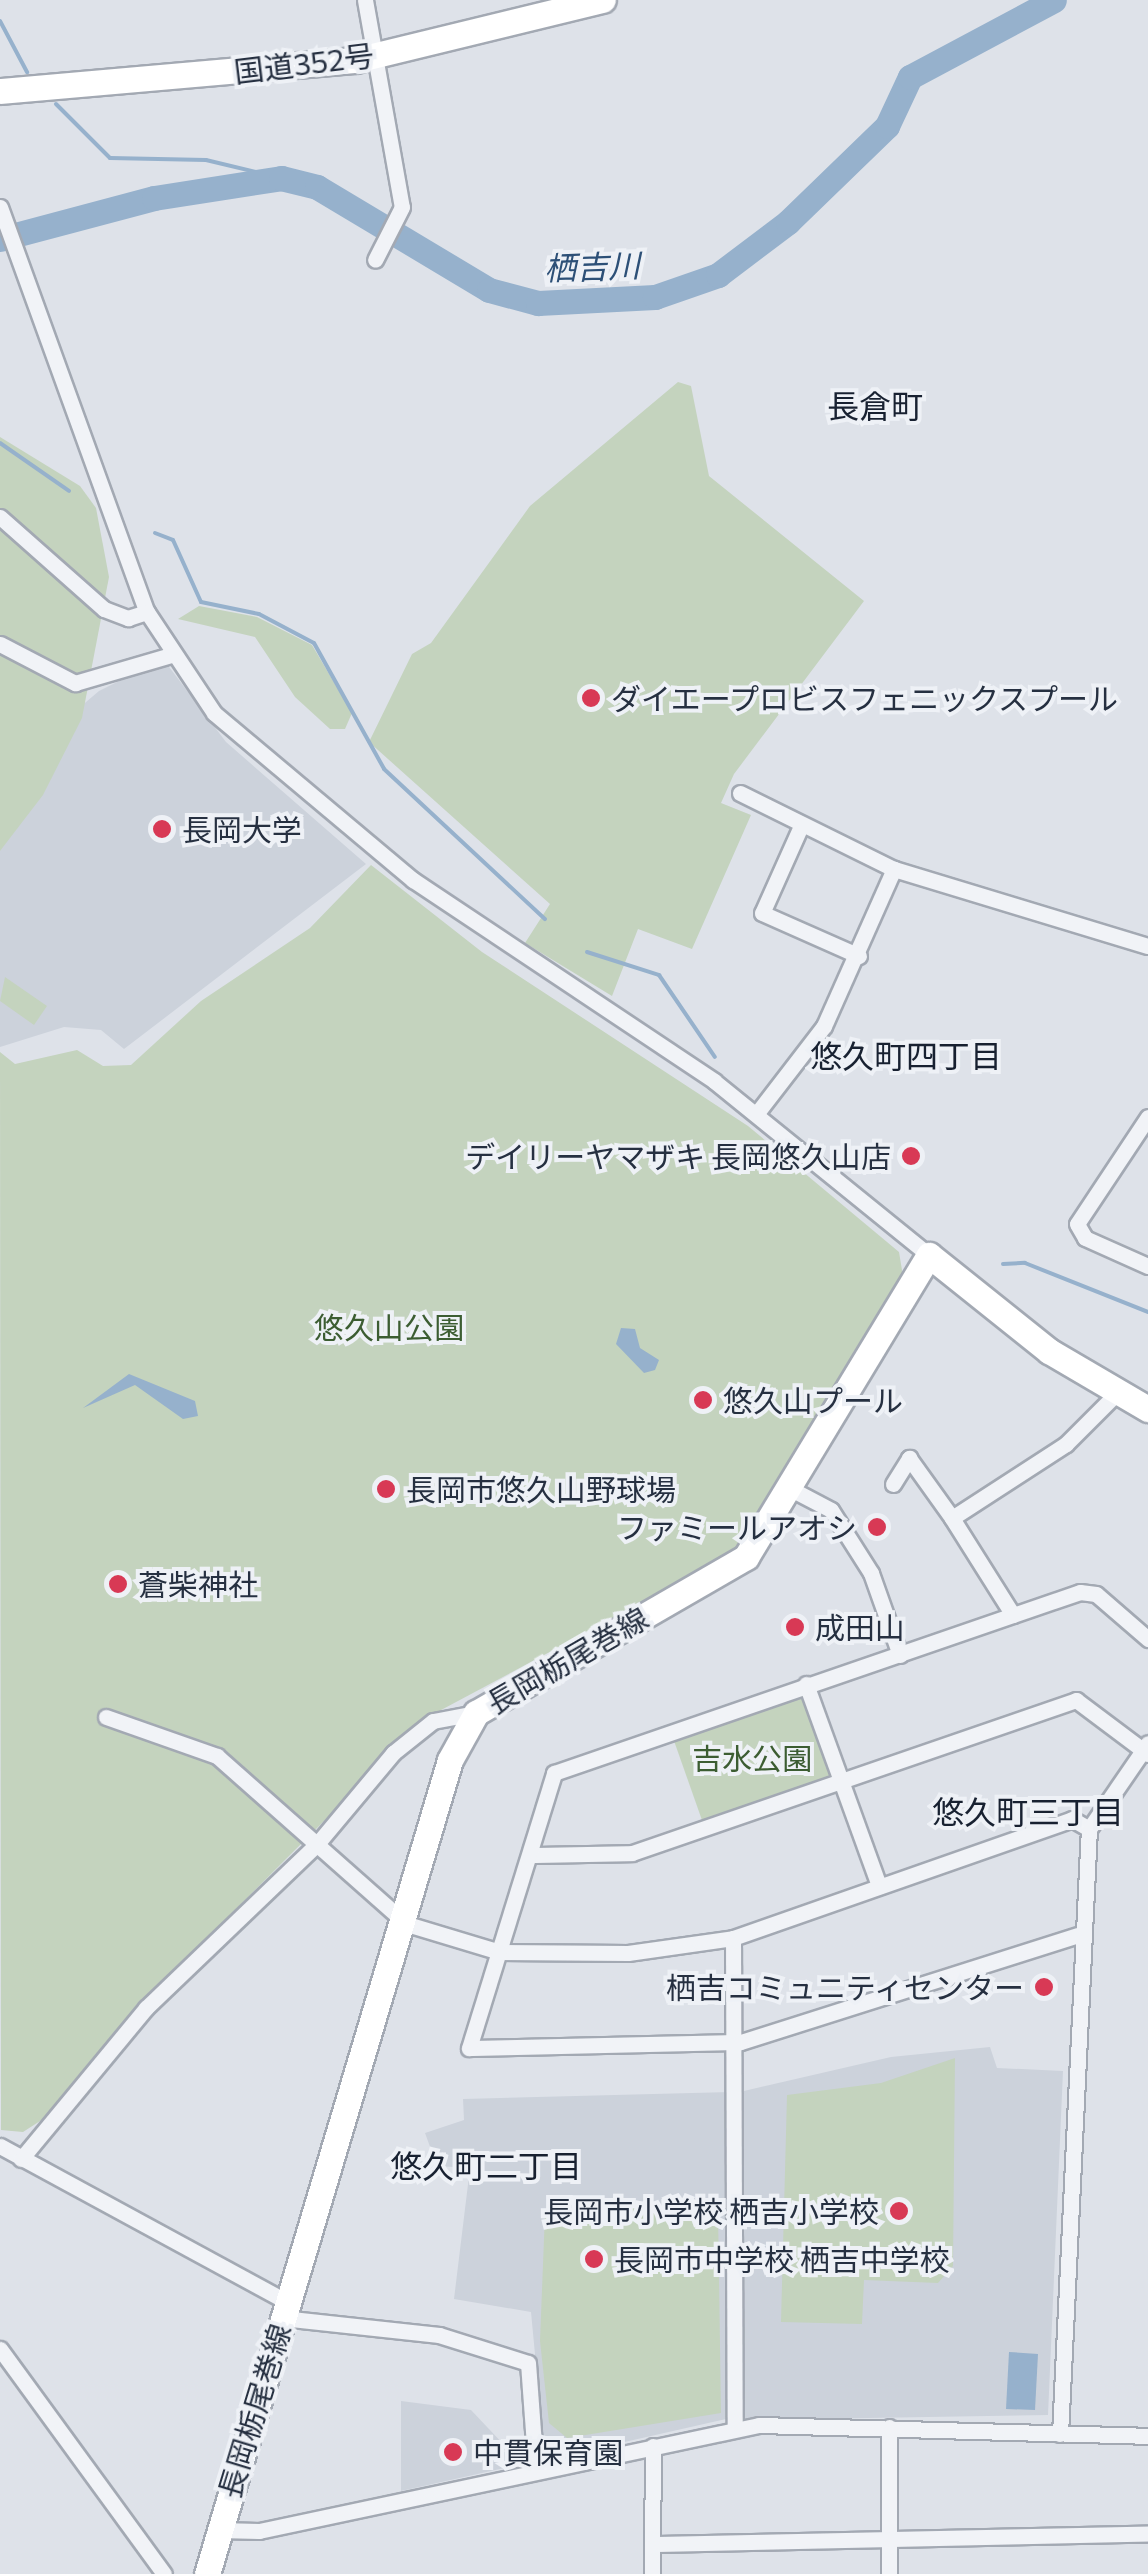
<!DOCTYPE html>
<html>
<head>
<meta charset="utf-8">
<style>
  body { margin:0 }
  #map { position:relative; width:1148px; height:2574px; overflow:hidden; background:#dee2e9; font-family:Commissioner,"Noto Sans JP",sans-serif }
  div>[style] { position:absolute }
  .built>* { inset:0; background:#ccd2db }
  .green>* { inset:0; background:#c4d3be }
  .water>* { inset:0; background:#96b1cc }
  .stream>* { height:4px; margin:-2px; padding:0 2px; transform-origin:2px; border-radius:2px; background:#96b1cc }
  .river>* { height:25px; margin:-12.5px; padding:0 12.5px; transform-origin:12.5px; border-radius:12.5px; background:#96b1cc }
  .roads { filter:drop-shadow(2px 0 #a3a9b3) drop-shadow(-2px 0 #a3a9b3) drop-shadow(0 2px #a3a9b3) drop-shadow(0 -2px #a3a9b3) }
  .minor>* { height:15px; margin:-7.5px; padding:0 7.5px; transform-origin:7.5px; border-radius:7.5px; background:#f1f3f7 }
  .primary>* { height:25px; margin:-12.5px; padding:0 12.5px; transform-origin:12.5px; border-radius:12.5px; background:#fff }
  .trunk>* { height:25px; margin:-12.5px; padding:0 12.5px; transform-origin:12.5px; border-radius:12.5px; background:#fff }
  .dots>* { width:28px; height:28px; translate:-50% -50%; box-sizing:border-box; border:5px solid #eef1f6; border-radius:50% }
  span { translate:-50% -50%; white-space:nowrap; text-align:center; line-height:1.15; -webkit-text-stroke:8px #eef1f6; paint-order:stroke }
  .street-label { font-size:30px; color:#263041 }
  .poi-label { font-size:30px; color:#263041 }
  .left { translate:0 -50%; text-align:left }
  .right { translate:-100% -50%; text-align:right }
  .park-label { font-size:30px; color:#3c5d32 }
  .water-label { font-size:32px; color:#2d5077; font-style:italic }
  .neighbourhood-label { font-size:32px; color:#182131 }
</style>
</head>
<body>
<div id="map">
  <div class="built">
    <div style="clip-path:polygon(163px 659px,226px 742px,366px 864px,124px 1049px,101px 1030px,64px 1027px,0 1047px,0 775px,99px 691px)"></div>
    <div style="clip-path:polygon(990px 2047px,997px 2068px,1063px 2071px,1048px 2415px,739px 2420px,744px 2091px,891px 2057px)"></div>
    <div style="clip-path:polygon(731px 2092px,726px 2419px,545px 2460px,531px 2312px,454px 2299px,470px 2168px,437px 2166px,425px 2133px,464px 2120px,463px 2099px)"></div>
    <div style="clip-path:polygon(401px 2401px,471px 2410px,522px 2464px,401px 2491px)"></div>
  </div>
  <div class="green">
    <div style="clip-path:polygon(678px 382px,691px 386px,709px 476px,864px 601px,734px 774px,721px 803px,751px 815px,692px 949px,638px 929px,612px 996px,525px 943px,550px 904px,369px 742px,412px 654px,431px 643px,530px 506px)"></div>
    <div style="clip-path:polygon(0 437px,80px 486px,96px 508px,109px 577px,82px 718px,43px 795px,0 851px)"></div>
    <div style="clip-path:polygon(199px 606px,257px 617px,312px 645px,352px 713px,345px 729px,330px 729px,295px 697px,255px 637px,178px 619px)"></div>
    <div style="clip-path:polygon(371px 865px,482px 952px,748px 1126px,899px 1252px,904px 1282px,847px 1363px,772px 1510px,735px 1553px,428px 1717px,177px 1968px,54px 2112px,23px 2132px,1px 2130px,0 1052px,15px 1064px,77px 1050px,103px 1066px,131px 1065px,201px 1001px,310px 928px)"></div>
    <div style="clip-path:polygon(5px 977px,47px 1006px,34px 1025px,0 1001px)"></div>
    <div style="clip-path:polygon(802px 1693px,831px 1778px,703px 1823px,673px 1738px)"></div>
    <div style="clip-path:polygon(955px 2058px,953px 2266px,938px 2283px,864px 2280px,862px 2324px,781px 2322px,787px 2095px,881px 2083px)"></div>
    <div style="clip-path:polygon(687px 2205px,718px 2211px,721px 2413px,567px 2438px,549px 2423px,540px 2341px,545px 2213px)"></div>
  </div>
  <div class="water">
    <div style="clip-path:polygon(621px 1328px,635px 1329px,640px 1348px,659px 1360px,655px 1370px,644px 1373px,616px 1344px)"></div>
    <div style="clip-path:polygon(129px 1374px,195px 1401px,198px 1416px,183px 1419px,135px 1385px,83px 1408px)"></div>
    <div style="clip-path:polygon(1009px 2352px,1038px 2354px,1035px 2410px,1006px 2409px)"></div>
  </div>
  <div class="stream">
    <div style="left:0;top:21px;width:58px;rotate:62.1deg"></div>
    <div style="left:56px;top:104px;width:76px;rotate:45deg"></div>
    <div style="left:110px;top:158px;width:96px;rotate:1.2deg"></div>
    <div style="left:206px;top:160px;width:77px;rotate:13.5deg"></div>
    <div style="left:0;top:443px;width:84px;rotate:34.8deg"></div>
    <div style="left:155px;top:533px;width:19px;rotate:21deg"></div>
    <div style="left:173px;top:540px;width:68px;rotate:65.7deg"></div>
    <div style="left:201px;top:602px;width:59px;rotate:11.7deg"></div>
    <div style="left:259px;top:614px;width:62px;rotate:27.8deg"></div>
    <div style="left:314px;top:643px;width:144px;rotate:60.9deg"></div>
    <div style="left:384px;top:769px;width:220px;rotate:43deg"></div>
    <div style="left:587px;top:952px;width:76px;rotate:17.7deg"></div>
    <div style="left:659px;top:975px;width:99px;rotate:55.7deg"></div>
    <div style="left:1003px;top:1264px;width:22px;rotate:-3deg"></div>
    <div style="left:1025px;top:1263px;width:132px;rotate:21.7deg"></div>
  </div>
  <div class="river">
    <div style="left:0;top:239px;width:159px;rotate:-14.9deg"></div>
    <div style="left:154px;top:198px;width:129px;rotate:-8.9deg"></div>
    <div style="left:281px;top:178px;width:37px;rotate:14deg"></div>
    <div style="left:317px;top:187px;width:200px;rotate:30.9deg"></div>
    <div style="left:489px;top:290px;width:51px;rotate:14.9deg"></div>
    <div style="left:538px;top:303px;width:117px;rotate:-2.9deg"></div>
    <div style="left:655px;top:297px;width:67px;rotate:-19.2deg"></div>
    <div style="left:718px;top:275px;width:88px;rotate:-37.1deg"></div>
    <div style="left:788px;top:222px;width:138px;rotate:-44.1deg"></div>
    <div style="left:887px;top:126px;width:54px;rotate:-64.9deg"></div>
    <div style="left:910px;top:77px;width:163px;rotate:-28.1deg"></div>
  </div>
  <div class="roads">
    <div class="minor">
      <div style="left:365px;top:0;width:210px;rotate:79.9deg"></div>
      <div style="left:402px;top:207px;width:59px;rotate:117deg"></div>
      <div style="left:0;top:207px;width:431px;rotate:70.1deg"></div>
      <div style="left:147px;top:612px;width:121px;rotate:56.4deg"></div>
      <div style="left:214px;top:713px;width:260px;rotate:40deg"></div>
      <div style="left:413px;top:880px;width:362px;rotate:33.7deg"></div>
      <div style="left:714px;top:1081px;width:277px;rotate:39deg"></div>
      <div style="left:0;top:517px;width:139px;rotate:41.5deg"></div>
      <div style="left:104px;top:609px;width:26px;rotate:21deg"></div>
      <div style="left:128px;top:618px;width:20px;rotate:-18deg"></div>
      <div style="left:0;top:644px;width:85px;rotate:27.5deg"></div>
      <div style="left:75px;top:683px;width:100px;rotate:-16.3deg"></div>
      <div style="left:740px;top:793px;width:172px;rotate:26.3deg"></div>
      <div style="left:894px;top:869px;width:265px;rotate:16.9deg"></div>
      <div style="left:801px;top:826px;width:95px;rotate:114.1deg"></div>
      <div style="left:762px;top:913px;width:106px;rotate:23.9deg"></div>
      <div style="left:757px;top:1113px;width:110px;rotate:-52.4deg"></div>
      <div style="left:824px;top:1026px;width:172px;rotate:-66deg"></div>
      <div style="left:1148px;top:1117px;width:128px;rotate:123.6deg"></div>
      <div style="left:1077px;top:1224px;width:16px;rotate:60deg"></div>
      <div style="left:1085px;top:1238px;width:69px;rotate:24deg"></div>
      <div style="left:893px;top:1484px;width:31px;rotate:-58deg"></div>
      <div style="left:909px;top:1458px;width:74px;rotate:54.4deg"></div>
      <div style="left:791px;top:1489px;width:45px;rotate:27.7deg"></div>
      <div style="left:831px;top:1510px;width:75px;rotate:57.6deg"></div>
      <div style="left:871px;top:1573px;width:87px;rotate:70.5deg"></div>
      <div style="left:1013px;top:1615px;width:115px;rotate:-122.2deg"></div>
      <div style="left:952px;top:1518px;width:136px;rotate:-33deg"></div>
      <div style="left:1066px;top:1444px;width:72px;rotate:-45deg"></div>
      <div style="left:806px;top:1684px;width:215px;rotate:70.1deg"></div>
      <div style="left:106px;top:1717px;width:118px;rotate:19.4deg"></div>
      <div style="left:217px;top:1756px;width:254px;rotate:41.5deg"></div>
      <div style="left:407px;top:1924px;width:97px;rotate:16.8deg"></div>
      <div style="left:500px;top:1952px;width:128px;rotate:0.4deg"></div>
      <div style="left:628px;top:1953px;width:106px;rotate:-8.1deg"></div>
      <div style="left:733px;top:1938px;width:359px;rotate:-19.3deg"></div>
      <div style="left:1072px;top:1819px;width:20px;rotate:30deg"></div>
      <div style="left:530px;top:1855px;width:102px;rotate:-1.1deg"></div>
      <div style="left:632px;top:1853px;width:470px;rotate:-19deg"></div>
      <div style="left:1076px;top:1700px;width:90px;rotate:36.9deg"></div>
      <div style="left:1078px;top:1935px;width:355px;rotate:162.4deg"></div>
      <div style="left:740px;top:2042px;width:271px;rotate:178.7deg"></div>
      <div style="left:469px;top:2048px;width:288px;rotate:-72.8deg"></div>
      <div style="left:554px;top:1773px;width:556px;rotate:-18.99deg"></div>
      <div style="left:1080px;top:1592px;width:16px;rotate:7deg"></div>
      <div style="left:1096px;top:1594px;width:69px;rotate:40.9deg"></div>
      <div style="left:733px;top:1938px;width:490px;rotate:89.8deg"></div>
      <div style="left:0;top:2146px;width:327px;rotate:28.5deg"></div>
      <div style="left:21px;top:2159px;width:196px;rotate:-50.4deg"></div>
      <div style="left:146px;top:2008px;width:237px;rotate:-43.8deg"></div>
      <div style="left:317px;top:1844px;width:119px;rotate:-50.1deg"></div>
      <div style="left:393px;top:1753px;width:51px;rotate:-38.7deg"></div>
      <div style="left:433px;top:1721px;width:44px;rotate:-10.5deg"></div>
      <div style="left:282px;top:2318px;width:158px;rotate:6.2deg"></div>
      <div style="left:439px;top:2335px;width:93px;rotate:17.5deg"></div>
      <div style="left:528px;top:2363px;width:108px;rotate:85.8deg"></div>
      <div style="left:0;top:2349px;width:278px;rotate:53.9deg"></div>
      <div style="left:889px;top:2427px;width:147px;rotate:90deg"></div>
      <div style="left:1060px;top:2434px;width:606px;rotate:-87.26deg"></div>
      <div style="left:1089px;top:1829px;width:104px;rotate:-55.5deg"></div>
      <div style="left:218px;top:2530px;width:41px;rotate:1.4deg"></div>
      <div style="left:259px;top:2531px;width:511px;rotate:-11.97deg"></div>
      <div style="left:759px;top:2425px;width:389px;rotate:1.6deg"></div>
      <div style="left:653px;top:2544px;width:495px;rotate:-1.2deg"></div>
      <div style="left:652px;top:2574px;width:128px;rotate:-89.6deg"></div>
    </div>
    <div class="primary">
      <div style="left:207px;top:2574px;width:849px;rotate:-73.38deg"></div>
      <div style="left:450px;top:1760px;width:54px;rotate:-61deg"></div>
      <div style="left:476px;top:1713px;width:312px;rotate:-30deg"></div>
      <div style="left:746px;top:1557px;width:353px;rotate:-58.8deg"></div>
      <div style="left:929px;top:1255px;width:154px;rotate:38.7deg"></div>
      <div style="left:1049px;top:1351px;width:115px;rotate:30.4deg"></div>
    </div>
    <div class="trunk">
      <div style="left:0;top:91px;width:357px;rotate:-5deg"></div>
      <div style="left:356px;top:60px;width:254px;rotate:-13.7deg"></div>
    </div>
  </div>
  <div class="dots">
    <div style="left:591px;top:698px;background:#d83955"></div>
    <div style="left:162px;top:829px;background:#d83955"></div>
    <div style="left:911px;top:1156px;background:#d83955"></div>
    <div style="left:703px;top:1400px;background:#d83955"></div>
    <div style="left:386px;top:1489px;background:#d83955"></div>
    <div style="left:877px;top:1527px;background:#d83955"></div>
    <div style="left:118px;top:1584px;background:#d83955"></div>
    <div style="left:795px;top:1627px;background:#d83955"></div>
    <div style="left:1044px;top:1987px;background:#d83955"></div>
    <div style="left:899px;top:2211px;background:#d83955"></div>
    <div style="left:594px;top:2259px;background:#d83955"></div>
    <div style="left:453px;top:2452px;background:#d83955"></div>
  </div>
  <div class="street-label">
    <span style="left:304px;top:63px;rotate:-7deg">国道352号</span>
    <span style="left:567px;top:1660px;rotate:-30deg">長岡栃尾巻線</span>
    <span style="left:254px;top:2411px;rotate:-73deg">長岡栃尾巻線</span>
  </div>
  <div class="poi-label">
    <span class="left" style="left:611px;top:698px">ダイエープロビスフェニックスプール</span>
    <span class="left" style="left:182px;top:829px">長岡大学</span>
    <span class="right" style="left:891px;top:1156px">デイリーヤマザキ 長岡悠久山店</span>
    <span class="left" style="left:723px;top:1400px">悠久山プール</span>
    <span class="left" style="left:406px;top:1489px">長岡市悠久山野球場</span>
    <span class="right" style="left:857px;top:1527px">ファミールアオシ</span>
    <span class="left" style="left:138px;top:1584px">蒼柴神社</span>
    <span class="left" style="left:815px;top:1627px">成田山</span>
    <span class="right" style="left:1024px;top:1987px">栖吉コミュニティセンター</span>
    <span class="right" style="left:879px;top:2211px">長岡市小学校 栖吉小学校</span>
    <span class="left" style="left:614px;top:2259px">長岡市中学校 栖吉中学校</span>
    <span class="left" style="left:473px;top:2452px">中貫保育園</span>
  </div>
  <div class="park-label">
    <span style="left:389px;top:1327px">悠久山公園</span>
    <span style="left:752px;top:1758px">吉水公園</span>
  </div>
  <div class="water-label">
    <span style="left:592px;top:266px;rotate:-2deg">栖吉川</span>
  </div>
  <div class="neighbourhood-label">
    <span style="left:875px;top:405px">長倉町</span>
    <span style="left:906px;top:1055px">悠久町四丁目</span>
    <span style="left:1028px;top:1811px">悠久町三丁目</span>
    <span style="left:486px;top:2165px">悠久町二丁目</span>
  </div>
</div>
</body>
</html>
